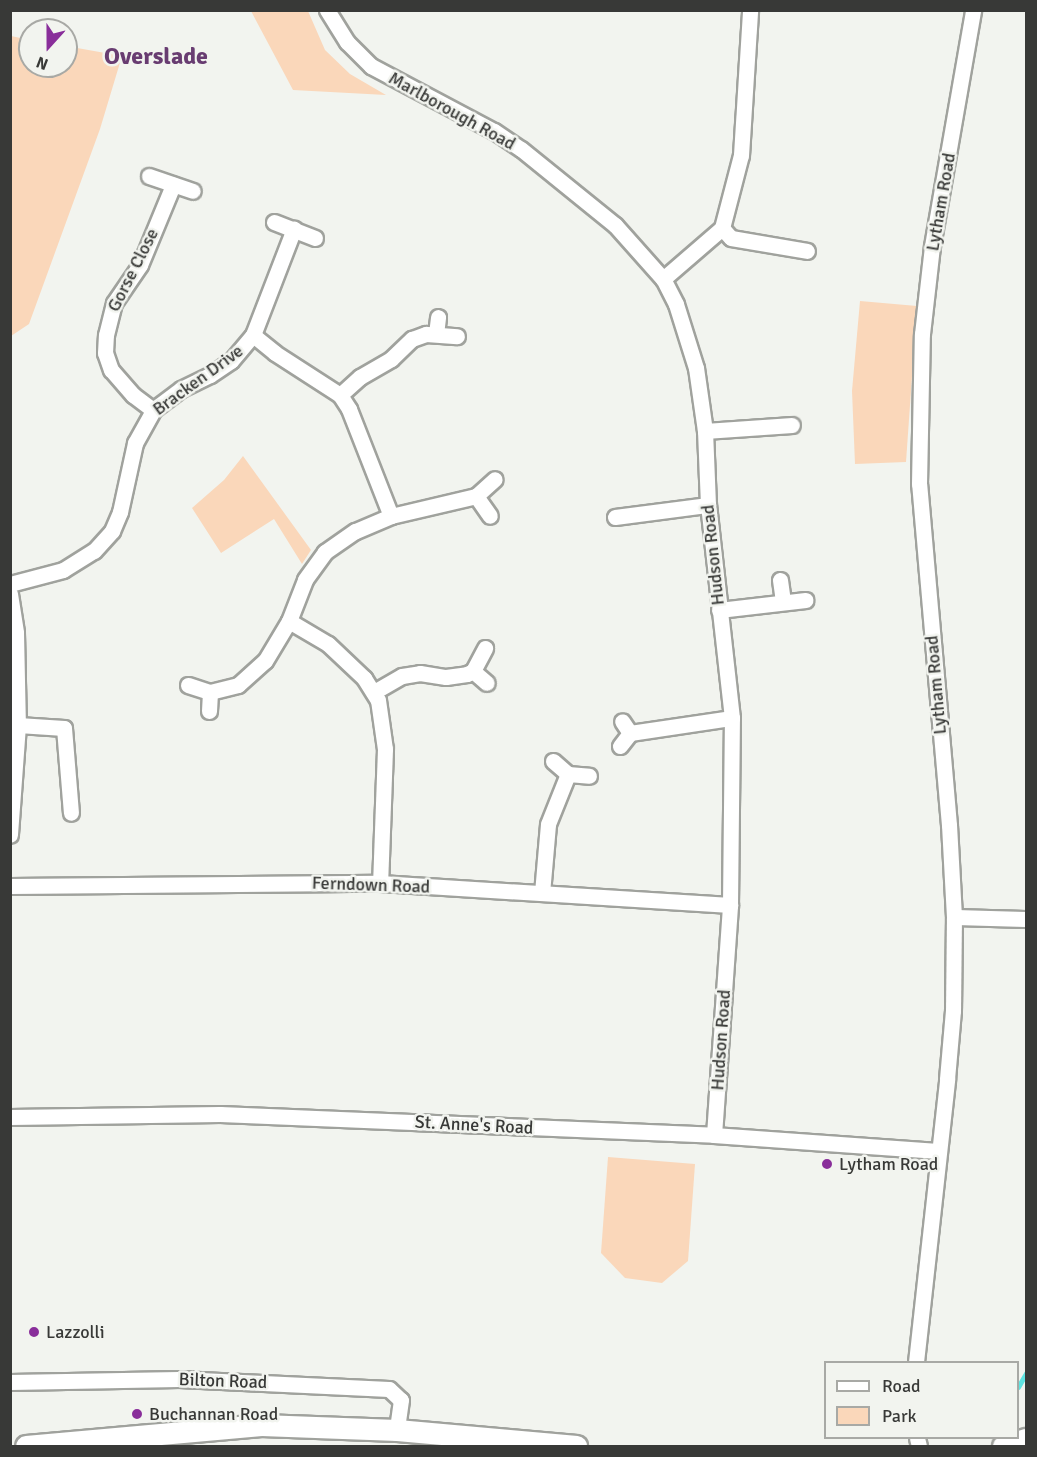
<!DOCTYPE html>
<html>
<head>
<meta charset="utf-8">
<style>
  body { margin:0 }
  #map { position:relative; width:1037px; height:1457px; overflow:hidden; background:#f2f4ef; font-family:Signika,sans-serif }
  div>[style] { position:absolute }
  .green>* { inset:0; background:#fad7ba }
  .stream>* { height:5px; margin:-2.5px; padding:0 2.5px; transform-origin:2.5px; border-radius:2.5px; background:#5fe4e1 }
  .roads { filter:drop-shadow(2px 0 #a0a29d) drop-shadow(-2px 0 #a0a29d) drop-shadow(0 2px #a0a29d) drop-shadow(0 -2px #a0a29d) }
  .minor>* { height:15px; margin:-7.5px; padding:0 7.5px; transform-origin:7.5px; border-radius:7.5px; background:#fff }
  .secondary>* { height:21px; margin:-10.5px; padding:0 10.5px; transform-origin:10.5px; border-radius:10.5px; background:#fff }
  .dots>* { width:16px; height:16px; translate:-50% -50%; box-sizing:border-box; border:3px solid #f2f4ef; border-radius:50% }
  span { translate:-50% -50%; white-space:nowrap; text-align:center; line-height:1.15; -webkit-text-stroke:5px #f2f4ef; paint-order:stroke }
  .street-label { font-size:18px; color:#383937 }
  .poi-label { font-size:18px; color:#383937 }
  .left { translate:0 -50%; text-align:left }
  .district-label { font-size:24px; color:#683c71; font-weight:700 }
  .frame { position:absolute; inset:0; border:12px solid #383937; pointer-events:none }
  .legend { position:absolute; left:824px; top:1361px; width:195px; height:78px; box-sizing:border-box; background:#f2f4ef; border:2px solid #a8a9a5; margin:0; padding:8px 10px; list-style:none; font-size:18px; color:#383937 }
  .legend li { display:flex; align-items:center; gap:12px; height:30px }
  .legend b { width:30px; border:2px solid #a8a9a5 }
  .north { position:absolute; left:18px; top:18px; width:60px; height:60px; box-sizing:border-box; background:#f2f4ef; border:2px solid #a8a9a5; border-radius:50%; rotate:201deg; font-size:16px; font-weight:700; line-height:24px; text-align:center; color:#383937 }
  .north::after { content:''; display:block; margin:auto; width:21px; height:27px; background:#892e9a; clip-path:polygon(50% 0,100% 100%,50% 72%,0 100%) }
</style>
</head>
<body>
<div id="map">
  <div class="green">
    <div style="clip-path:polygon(251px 11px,308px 11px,325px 50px,350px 74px,386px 95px,293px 90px)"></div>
    <div style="clip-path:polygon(11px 36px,30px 40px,30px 66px,66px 66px,66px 46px,122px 56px,100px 129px,29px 324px,11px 336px)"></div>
    <div style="clip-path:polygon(860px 301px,917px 306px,906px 462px,855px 464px,852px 391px)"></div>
    <div style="clip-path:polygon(243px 456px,311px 550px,302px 564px,274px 519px,221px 553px,192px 508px,224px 480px)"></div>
    <div style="clip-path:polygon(608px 1157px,695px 1164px,688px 1261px,662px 1283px,625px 1278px,601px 1253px)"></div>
  </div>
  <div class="stream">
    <div style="left:1018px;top:1387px;width:16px;rotate:-60deg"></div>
  </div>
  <div class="roads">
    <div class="minor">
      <div style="left:327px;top:10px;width:38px;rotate:58deg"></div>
      <div style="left:347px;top:42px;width:34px;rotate:45deg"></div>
      <div style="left:371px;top:66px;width:139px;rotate:27.9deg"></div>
      <div style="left:494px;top:131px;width:32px;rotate:34deg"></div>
      <div style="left:521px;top:149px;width:121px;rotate:39deg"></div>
      <div style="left:615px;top:225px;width:72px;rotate:48.4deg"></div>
      <div style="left:149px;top:176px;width:46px;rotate:18.8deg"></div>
      <div style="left:274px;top:222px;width:44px;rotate:21.3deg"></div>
      <div style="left:722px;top:228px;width:13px;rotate:48deg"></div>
      <div style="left:731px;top:238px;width:77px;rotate:9.7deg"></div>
      <div style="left:436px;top:334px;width:17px;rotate:-83deg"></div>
      <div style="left:253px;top:335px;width:114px;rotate:-68.9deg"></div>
      <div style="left:340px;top:395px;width:27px;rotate:-42deg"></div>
      <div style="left:360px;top:377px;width:36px;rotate:-30deg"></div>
      <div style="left:391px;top:359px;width:29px;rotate:-44deg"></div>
      <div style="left:412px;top:339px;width:15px;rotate:-20deg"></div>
      <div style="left:426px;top:334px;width:31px;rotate:4deg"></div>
      <div style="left:153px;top:410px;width:25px;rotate:-143deg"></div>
      <div style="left:133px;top:395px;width:33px;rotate:-131deg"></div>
      <div style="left:111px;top:370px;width:18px;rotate:-109deg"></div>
      <div style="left:105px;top:353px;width:18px;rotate:-87deg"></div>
      <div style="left:106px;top:335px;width:33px;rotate:-76deg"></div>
      <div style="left:114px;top:303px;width:46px;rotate:-55.6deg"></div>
      <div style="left:140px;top:265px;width:87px;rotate:-67.6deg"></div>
      <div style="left:705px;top:431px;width:87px;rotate:-3.9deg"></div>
      <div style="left:476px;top:496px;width:24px;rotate:55deg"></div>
      <div style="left:391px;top:516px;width:87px;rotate:-13.2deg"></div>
      <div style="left:476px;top:496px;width:25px;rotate:-42deg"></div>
      <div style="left:615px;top:517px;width:94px;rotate:-7.4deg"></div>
      <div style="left:780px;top:580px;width:22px;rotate:82deg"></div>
      <div style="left:10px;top:584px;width:55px;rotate:-14.8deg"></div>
      <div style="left:63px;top:570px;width:36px;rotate:-32deg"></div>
      <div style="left:94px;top:551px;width:27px;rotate:-48deg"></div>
      <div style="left:112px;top:531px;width:21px;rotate:-67deg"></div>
      <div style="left:120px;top:512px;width:71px;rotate:-77.7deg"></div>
      <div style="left:135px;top:443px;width:38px;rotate:-61deg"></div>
      <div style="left:153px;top:410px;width:35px;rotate:-37deg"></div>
      <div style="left:181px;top:389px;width:32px;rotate:-26deg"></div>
      <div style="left:210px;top:375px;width:25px;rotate:-34deg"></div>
      <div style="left:231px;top:361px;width:34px;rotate:-50deg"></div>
      <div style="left:253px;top:335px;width:28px;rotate:39deg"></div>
      <div style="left:275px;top:353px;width:77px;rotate:32.9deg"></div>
      <div style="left:340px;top:395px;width:17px;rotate:57deg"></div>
      <div style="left:349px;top:409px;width:115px;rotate:68.6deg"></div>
      <div style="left:391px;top:516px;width:39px;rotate:157deg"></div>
      <div style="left:355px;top:531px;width:37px;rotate:145deg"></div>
      <div style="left:325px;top:552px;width:34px;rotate:126deg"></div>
      <div style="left:305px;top:580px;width:44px;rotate:111.3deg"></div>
      <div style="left:289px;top:621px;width:45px;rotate:30.5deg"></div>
      <div style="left:328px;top:644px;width:50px;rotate:43.4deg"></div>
      <div style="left:364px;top:678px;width:26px;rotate:58deg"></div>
      <div style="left:378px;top:700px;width:49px;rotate:81.9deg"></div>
      <div style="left:385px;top:749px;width:134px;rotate:92.1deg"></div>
      <div style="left:10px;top:594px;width:39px;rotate:81deg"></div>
      <div style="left:16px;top:633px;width:92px;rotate:88.8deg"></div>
      <div style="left:18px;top:725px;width:110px;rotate:94.2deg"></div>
      <div style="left:719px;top:610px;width:87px;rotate:-6.6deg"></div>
      <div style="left:473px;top:671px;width:18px;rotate:41deg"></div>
      <div style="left:188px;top:685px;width:23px;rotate:18deg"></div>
      <div style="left:210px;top:692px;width:29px;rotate:-14deg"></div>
      <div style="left:238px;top:685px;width:36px;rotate:-42deg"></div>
      <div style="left:265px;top:661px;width:47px;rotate:-59deg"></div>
      <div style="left:374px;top:692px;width:32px;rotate:-30deg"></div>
      <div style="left:402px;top:676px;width:18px;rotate:-9deg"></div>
      <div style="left:420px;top:673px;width:26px;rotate:9deg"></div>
      <div style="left:446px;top:677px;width:21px;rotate:-8deg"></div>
      <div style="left:467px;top:674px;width:7px;rotate:-27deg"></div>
      <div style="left:473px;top:671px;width:26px;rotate:-62deg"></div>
      <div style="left:209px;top:711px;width:19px;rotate:-87deg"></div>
      <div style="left:18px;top:725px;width:46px;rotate:3.7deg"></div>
      <div style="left:64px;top:728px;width:85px;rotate:85.3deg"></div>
      <div style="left:630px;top:733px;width:103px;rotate:-8.4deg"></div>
      <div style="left:620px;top:746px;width:16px;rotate:-52deg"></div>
      <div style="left:630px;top:733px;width:14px;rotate:-124deg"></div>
      <div style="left:553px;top:761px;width:20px;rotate:41deg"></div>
      <div style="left:568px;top:774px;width:21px;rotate:5deg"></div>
      <div style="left:10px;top:886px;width:370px;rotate:-0.5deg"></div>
      <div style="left:380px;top:883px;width:351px;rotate:3.6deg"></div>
      <div style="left:542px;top:893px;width:69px;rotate:-85deg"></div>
      <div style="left:548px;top:824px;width:54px;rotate:-68.2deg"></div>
      <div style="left:954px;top:917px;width:72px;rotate:1.6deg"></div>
      <div style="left:10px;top:1117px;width:210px;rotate:-0.8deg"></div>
      <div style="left:220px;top:1114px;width:494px;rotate:2.4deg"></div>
      <div style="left:714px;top:1135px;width:224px;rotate:4.1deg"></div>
      <div style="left:714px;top:1135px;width:231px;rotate:-86deg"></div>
      <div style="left:730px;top:905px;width:187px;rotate:-89.4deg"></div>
      <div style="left:732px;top:718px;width:214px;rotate:-96.4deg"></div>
      <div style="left:708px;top:505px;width:74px;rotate:-92.3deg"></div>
      <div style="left:705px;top:431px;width:64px;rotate:-98.1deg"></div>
      <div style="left:696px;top:368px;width:67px;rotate:-107.4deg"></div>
      <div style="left:676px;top:304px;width:28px;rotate:-117deg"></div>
      <div style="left:663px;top:279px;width:78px;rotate:-40.8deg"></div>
      <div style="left:722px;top:228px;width:75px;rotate:-75.4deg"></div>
      <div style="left:741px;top:155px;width:145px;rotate:-86.4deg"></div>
      <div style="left:916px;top:1362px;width:285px;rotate:-83.7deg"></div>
      <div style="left:947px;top:1079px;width:68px;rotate:-85deg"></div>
      <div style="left:953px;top:1011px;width:94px;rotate:-89.4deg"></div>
      <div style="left:954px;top:917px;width:92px;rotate:-93.1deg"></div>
      <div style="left:949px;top:825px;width:342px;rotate:-95deg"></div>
      <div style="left:919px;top:484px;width:150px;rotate:-88.9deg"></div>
      <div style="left:922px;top:334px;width:89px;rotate:-83.5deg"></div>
      <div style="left:932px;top:246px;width:240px;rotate:-80.1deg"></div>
      <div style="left:10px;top:1382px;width:169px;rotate:-1deg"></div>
      <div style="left:179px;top:1379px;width:210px;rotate:2.7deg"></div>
      <div style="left:389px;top:1389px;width:16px;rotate:43deg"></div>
      <div style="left:401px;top:1400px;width:30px;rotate:98deg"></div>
      <div style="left:917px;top:1438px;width:8px;rotate:76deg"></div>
    </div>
    <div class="secondary">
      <div style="left:26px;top:1446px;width:236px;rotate:-5.1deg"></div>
      <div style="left:261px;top:1425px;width:136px;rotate:2.1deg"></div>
      <div style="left:397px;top:1430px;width:180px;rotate:5.1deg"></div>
      <div style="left:1003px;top:1446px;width:24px;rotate:-17deg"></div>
    </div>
  </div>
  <div class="dots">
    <div style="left:827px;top:1164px;background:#892e9a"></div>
    <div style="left:34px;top:1332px;background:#892e9a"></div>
    <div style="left:137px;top:1414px;background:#892e9a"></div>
  </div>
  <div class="street-label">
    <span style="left:452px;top:111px;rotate:29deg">Marlborough Road</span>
    <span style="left:941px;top:202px;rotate:-80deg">Lytham Road</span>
    <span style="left:133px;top:270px;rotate:-63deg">Gorse Close</span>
    <span style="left:198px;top:380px;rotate:-36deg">Bracken Drive</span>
    <span style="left:713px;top:555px;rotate:-96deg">Hudson Road</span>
    <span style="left:936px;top:685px;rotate:-95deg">Lytham Road</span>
    <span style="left:371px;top:885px;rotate:2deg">Ferndown Road</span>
    <span style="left:721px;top:1040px;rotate:-86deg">Hudson Road</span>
    <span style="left:474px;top:1125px;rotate:3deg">St. Anne's Road</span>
    <span style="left:223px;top:1381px;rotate:2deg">Bilton Road</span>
  </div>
  <div class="poi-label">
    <span class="left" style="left:839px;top:1164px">Lytham Road</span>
    <span class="left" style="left:46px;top:1332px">Lazzolli</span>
    <span class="left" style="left:149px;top:1414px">Buchannan Road</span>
  </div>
  <div class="district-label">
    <span style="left:156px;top:57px">Overslade</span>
  </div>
  <div class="frame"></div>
  <ul class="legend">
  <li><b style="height:8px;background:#fff"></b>Road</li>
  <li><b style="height:16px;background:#fad7ba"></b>Park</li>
  </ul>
  <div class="north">N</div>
</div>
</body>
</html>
